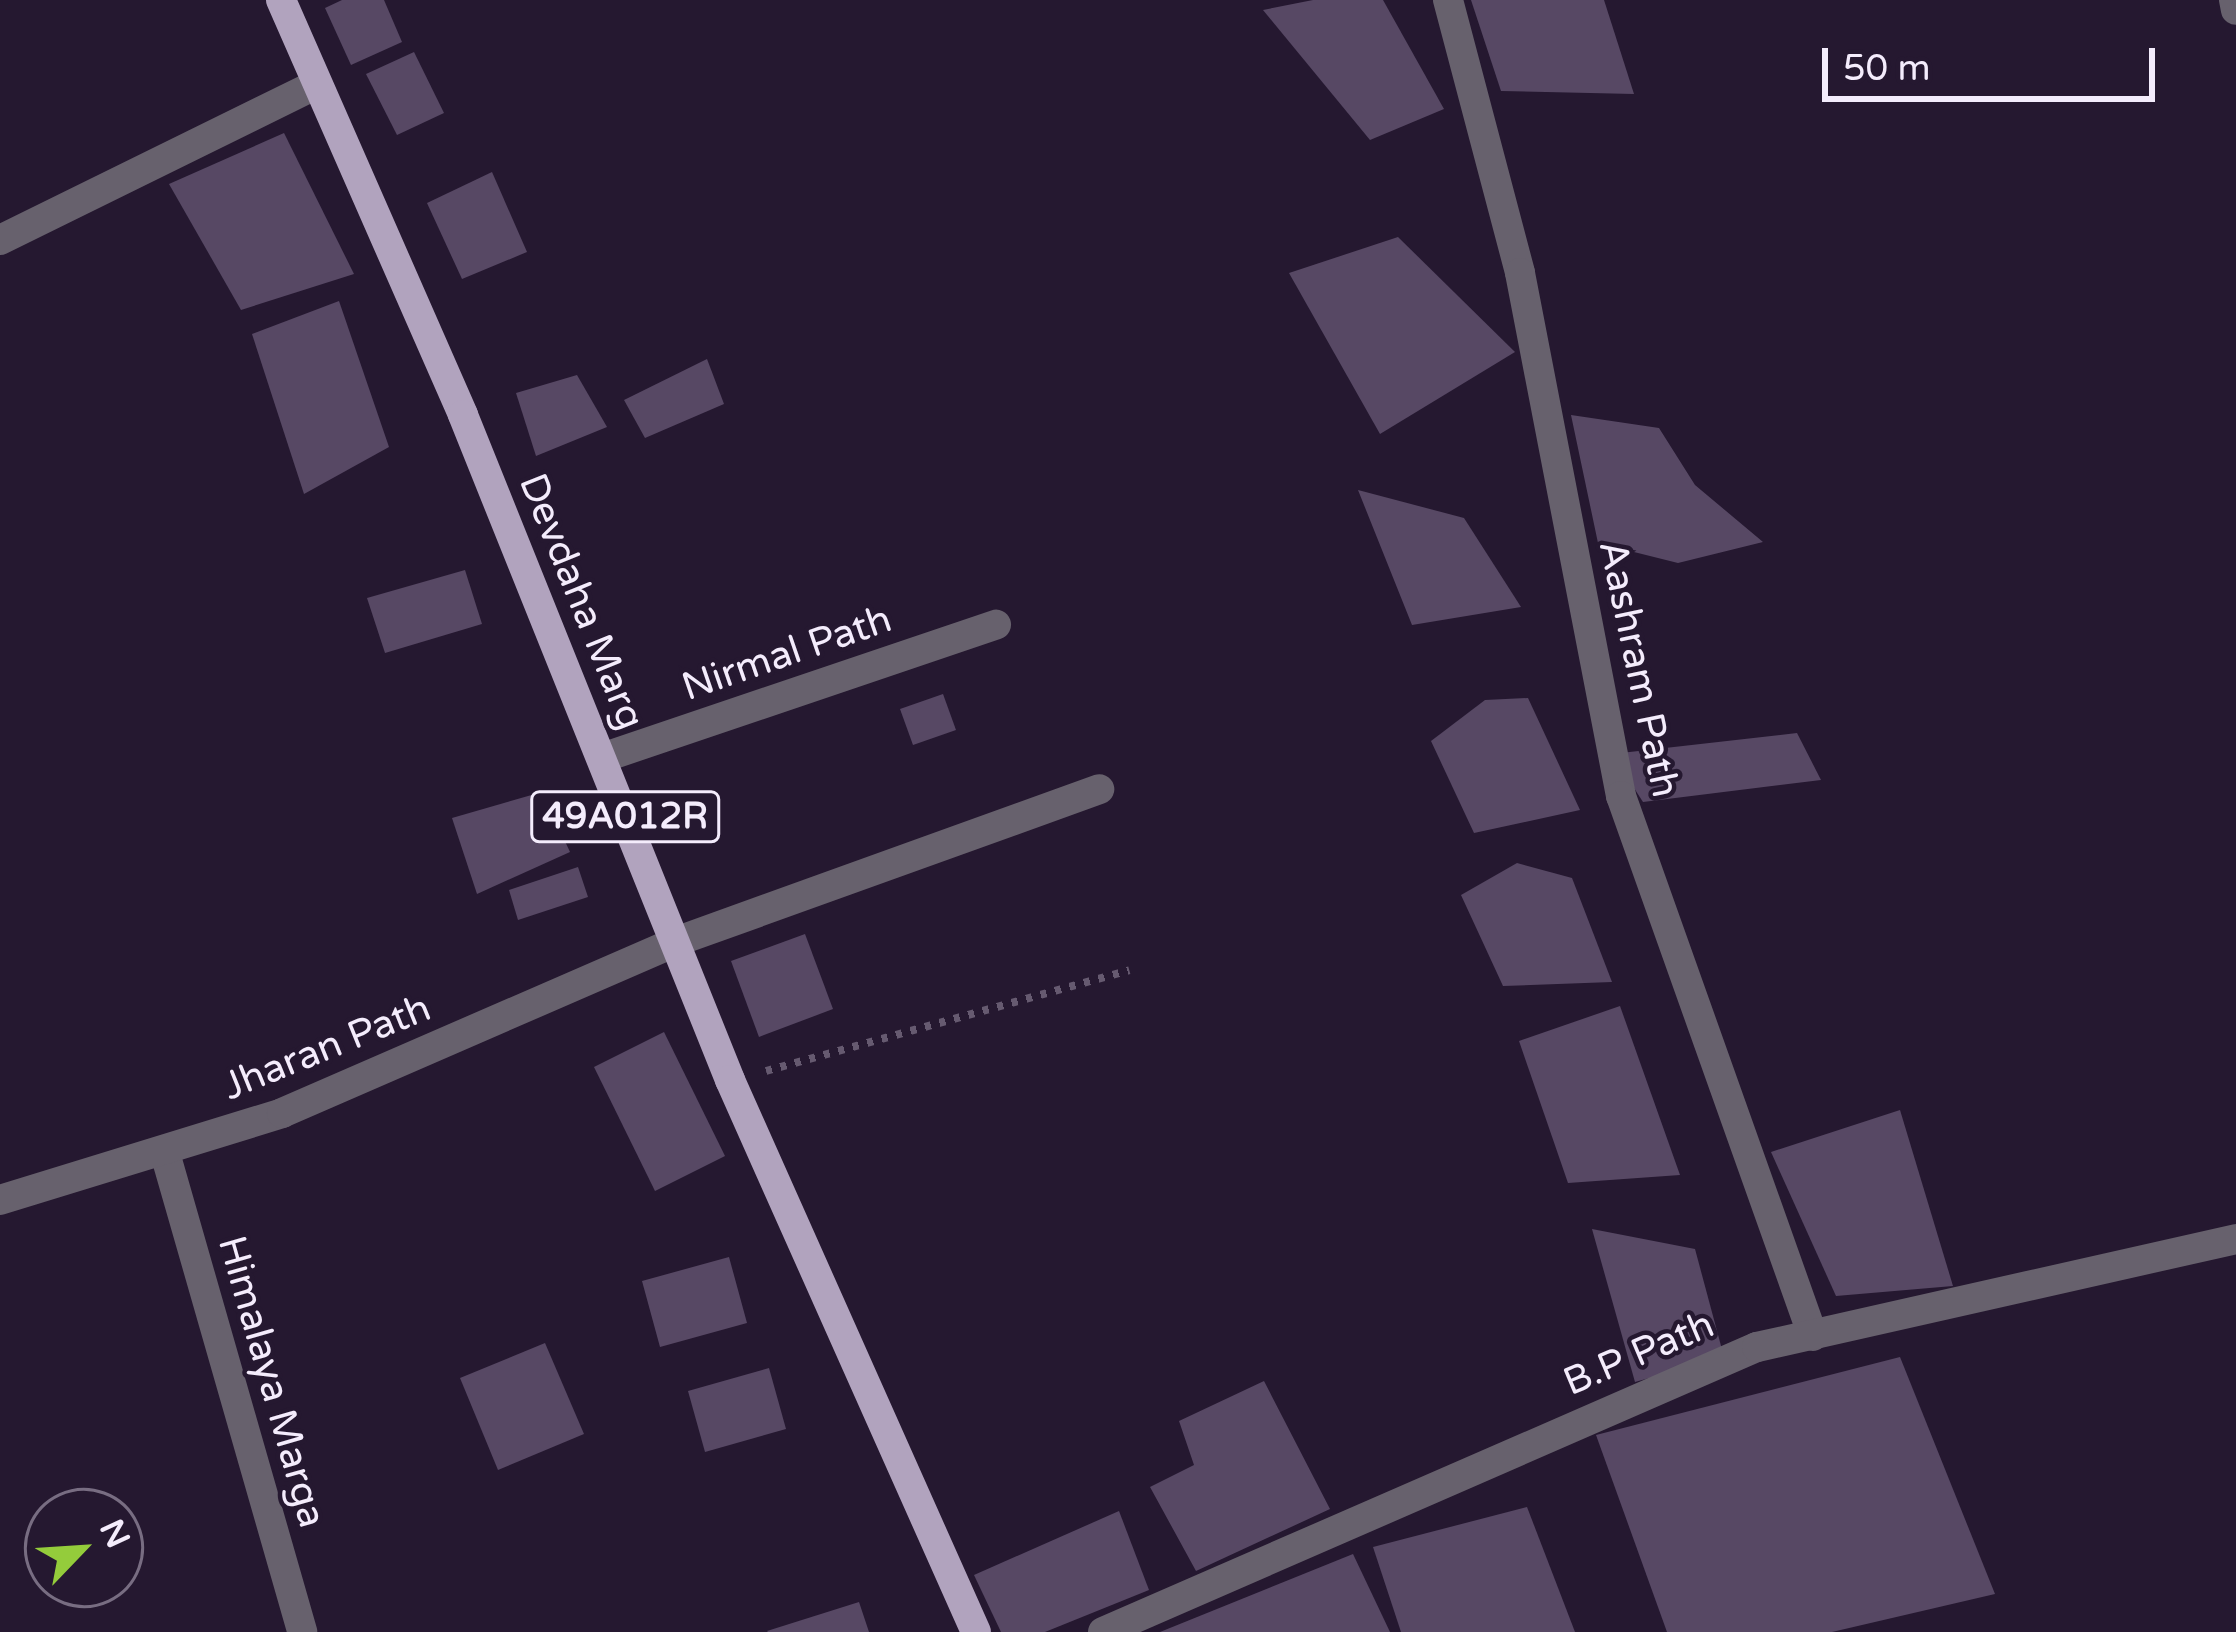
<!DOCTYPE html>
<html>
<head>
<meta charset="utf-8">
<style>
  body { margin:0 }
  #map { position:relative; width:2236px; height:1632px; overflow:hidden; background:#251830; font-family:"Varela Round",sans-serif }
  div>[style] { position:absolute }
  .building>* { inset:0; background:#574864 }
  .path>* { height:8px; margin-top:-4px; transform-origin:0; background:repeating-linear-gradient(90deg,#665a70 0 6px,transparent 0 15px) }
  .minor>* { height:30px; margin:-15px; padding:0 15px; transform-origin:15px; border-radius:15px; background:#67616d }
  .primary>* { height:30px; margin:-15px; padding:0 15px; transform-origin:15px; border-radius:15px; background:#b1a3be }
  span { translate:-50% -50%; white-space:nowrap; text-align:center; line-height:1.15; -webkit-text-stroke:9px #251830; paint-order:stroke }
  .shield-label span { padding:3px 9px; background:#251830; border:3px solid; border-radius:9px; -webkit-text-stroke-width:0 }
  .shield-label { font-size:36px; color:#f4ecfc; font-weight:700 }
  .street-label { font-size:39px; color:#f4ecfc }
  .north { position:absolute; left:24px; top:1488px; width:120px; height:120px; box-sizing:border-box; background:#251830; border:3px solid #786d82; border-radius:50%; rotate:65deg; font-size:33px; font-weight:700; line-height:48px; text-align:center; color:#f4ecfc }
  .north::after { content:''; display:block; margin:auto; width:42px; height:54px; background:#94cc3b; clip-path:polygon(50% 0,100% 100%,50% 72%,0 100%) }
  .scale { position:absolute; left:1822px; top:48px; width:333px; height:54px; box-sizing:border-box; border:6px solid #f4ecfc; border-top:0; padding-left:15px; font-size:36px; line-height:42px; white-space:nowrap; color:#f4ecfc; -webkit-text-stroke:9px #251830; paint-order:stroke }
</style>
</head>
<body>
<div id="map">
  <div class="building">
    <div style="clip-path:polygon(342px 0,384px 0,402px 42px,351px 65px,325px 8px)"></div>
    <div style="clip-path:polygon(1313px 0,1383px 0,1444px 109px,1370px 140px,1263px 10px)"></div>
    <div style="clip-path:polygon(1471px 0,1604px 0,1634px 94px,1501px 91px)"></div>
    <div style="clip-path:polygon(414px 52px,444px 113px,397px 135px,366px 74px)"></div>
    <div style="clip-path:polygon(284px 133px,354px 274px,241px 310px,169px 184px)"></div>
    <div style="clip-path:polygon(492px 172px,527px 252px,462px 279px,427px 203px)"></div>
    <div style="clip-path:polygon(1398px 237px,1515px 352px,1380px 434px,1289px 273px)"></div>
    <div style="clip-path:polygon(339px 301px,389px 447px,304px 494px,252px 334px)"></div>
    <div style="clip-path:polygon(707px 359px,724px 404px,645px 438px,624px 400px)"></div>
    <div style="clip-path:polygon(577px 375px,607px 427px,536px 456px,516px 393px)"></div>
    <div style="clip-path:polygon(1571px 415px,1659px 428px,1695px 485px,1763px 542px,1678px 563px,1598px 543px)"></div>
    <div style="clip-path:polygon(1358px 490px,1464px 518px,1521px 607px,1412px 625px)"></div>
    <div style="clip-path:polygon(465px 570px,482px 624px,385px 653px,367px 598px)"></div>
    <div style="clip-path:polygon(943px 694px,956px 730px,913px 745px,900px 709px)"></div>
    <div style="clip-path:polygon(1528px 698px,1580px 810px,1474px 833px,1431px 741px,1485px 700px)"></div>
    <div style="clip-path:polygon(1797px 733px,1821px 780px,1643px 802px,1612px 754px)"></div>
    <div style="clip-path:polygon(542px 792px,570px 852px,477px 894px,452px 818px)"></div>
    <div style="clip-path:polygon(1517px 863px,1572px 878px,1612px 982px,1503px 986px,1461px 895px)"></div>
    <div style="clip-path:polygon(578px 867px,588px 897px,518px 920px,509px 890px)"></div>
    <div style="clip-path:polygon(805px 934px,833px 1009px,759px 1037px,731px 961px)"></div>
    <div style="clip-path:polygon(1620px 1006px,1680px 1175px,1568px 1183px,1519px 1041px)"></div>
    <div style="clip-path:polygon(664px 1032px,725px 1156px,655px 1191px,594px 1067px)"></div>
    <div style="clip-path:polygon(1900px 1110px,1953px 1286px,1836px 1296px,1771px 1152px)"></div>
    <div style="clip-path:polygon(1592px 1229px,1695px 1249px,1724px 1357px,1635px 1382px)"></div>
    <div style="clip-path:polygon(729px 1257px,747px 1323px,660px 1347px,642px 1281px)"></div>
    <div style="clip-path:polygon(545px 1343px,584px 1434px,498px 1470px,460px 1378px)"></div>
    <div style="clip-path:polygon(1900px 1357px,1995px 1594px,1832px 1632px,1667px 1632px,1596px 1435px)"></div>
    <div style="clip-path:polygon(769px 1368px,786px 1429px,705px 1452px,688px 1391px)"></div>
    <div style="clip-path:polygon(1264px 1381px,1330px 1509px,1196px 1571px,1150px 1487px,1194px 1465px,1179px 1421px)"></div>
    <div style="clip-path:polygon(1527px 1507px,1575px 1632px,1401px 1632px,1373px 1547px)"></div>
    <div style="clip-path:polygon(1119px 1511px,1149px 1590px,1045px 1632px,1001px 1632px,974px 1575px)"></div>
    <div style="clip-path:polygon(1353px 1554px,1390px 1632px,1160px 1632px)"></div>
    <div style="clip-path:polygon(859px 1602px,869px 1632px,768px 1632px,767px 1631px)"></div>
  </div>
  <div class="path">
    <div style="left:766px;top:1071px;width:377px;rotate:-15.5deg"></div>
  </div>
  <div class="minor">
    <div style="left:1448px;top:0;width:282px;rotate:75.2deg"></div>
    <div style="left:1520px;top:273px;width:533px;rotate:79.07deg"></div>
    <div style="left:1621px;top:796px;width:573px;rotate:70.43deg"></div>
    <div style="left:2234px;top:0;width:10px;rotate:79deg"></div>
    <div style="left:0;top:240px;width:353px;rotate:-26.2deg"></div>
    <div style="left:602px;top:758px;width:416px;rotate:-18.7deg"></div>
    <div style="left:165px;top:1153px;width:498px;rotate:74deg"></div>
    <div style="left:0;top:1200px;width:295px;rotate:-17.1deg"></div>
    <div style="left:282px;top:1113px;width:429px;rotate:-23.5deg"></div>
    <div style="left:675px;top:942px;width:451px;rotate:-19.8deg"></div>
    <div style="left:1103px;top:1632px;width:713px;rotate:-23.55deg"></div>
    <div style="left:1757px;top:1347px;width:491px;rotate:-12.7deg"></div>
  </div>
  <div class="primary">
    <div style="left:281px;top:0;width:453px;rotate:66.3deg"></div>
    <div style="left:463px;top:415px;width:717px;rotate:68.12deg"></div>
    <div style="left:730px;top:1080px;width:604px;rotate:65.98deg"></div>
  </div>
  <div class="shield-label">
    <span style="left:625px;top:817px">49A012R</span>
  </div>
  <div class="street-label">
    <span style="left:581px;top:602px;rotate:68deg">Devdaha Marg</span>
    <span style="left:787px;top:654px;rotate:-19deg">Nirmal Path</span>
    <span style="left:1638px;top:669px;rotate:78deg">Aashram Path</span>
    <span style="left:327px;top:1048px;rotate:-22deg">Jharan Path</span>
    <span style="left:1639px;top:1354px;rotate:-23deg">B.P Path</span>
    <span style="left:271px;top:1382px;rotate:74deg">Himalaya Marga</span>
  </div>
  <div class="north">N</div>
  <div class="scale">50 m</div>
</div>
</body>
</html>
